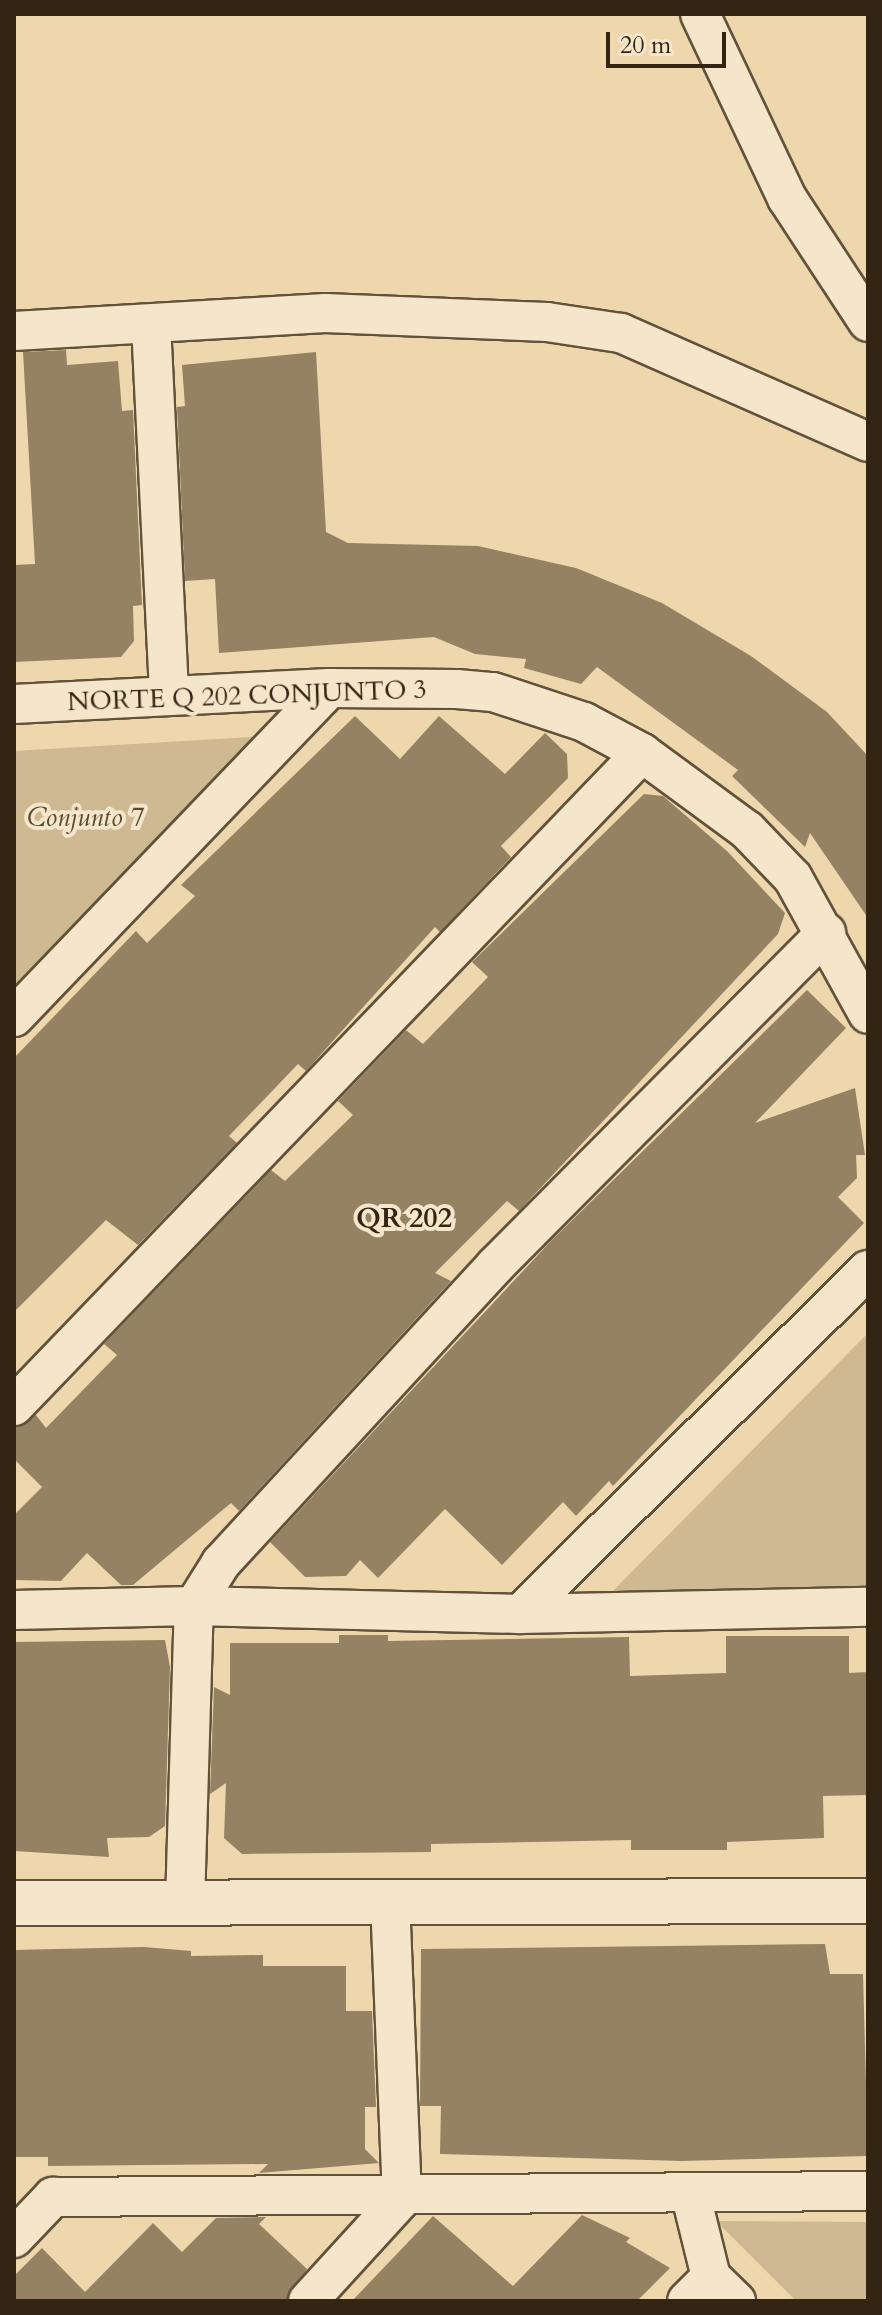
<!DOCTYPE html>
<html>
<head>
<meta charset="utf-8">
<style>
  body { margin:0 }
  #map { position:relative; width:882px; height:2315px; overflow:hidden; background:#efd7ad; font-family:Cardo,serif }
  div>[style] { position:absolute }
  .green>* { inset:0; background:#cfb993 }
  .building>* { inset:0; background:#948263 }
  .roads { filter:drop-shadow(2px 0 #61523a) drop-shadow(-2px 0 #61523a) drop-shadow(0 2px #61523a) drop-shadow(0 -2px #61523a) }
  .street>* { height:38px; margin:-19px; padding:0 19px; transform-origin:19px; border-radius:19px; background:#f5e5ca }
  .secondary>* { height:44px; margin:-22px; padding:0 22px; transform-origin:22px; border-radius:22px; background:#f5e5ca }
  span { translate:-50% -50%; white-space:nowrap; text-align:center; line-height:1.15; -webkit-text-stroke:8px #f5e5ca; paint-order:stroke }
  .street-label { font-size:26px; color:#322513 }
  .park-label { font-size:26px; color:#594a33; font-style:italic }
  .neighbourhood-label { font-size:28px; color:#322513; font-weight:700 }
  .frame { position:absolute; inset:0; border:16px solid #322513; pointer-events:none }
  .scale { position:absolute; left:606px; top:32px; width:120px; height:36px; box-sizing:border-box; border:4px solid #322513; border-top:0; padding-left:10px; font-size:24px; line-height:28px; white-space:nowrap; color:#322513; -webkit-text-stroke:6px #f5e5ca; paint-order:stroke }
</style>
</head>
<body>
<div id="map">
  <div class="green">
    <div style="clip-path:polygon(270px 736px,14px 990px,14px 751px)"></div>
    <div style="clip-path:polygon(868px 1333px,868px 1603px,598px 1606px)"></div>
    <div style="clip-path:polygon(716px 2221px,868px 2222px,868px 2301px,796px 2301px)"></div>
  </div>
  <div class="building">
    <div style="clip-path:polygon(66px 350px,67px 365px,118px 361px,122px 411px,133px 410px,142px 605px,133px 606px,134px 641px,121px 657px,14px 662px,14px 565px,35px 564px,23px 352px)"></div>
    <div style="clip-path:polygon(316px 352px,326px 532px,348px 543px,478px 546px,576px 568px,662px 603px,751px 656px,827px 712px,868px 756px,868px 918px,810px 833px,805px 847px,732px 776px,738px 770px,597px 667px,581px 684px,524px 668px,526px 659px,475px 654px,434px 637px,219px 653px,215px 579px,185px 581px,177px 407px,185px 406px,182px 365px)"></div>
    <div style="clip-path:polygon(355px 716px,400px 759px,439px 716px,505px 774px,545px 733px,567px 754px,568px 778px,501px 846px,511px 857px,440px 932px,435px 927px,306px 1071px,298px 1064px,229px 1136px,237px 1143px,138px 1245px,106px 1220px,14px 1312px,14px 1058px,136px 931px,147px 943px,195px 896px,181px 885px)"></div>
    <div style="clip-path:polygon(644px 794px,663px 796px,727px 851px,785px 913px,778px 934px,519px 1211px,507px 1201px,435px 1273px,451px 1281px,239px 1511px,231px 1503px,133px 1585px,121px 1585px,87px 1553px,61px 1581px,14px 1580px,14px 1515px,42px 1487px,14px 1459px,14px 1427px,36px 1415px,46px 1428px,117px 1355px,104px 1344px,271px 1170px,285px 1181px,353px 1115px,338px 1101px,406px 1030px,423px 1044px,488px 977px,472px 962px)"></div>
    <div style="clip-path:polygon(807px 990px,846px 1028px,755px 1123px,855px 1088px,865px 1155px,856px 1155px,857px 1178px,838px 1197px,864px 1223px,613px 1486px,609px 1481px,576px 1516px,563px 1502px,502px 1565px,445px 1509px,378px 1578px,360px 1560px,346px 1576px,305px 1577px,270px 1542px,551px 1241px)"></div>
    <div style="clip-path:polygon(339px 1635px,388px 1635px,388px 1641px,629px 1637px,630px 1676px,726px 1673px,726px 1636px,849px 1636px,849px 1673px,868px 1672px,868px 1795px,823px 1796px,824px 1838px,727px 1842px,727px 1850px,631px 1850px,631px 1840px,431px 1844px,431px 1852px,242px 1854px,224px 1838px,226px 1783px,210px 1794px,214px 1687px,230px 1695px,230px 1643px,339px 1643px)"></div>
    <div style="clip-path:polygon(165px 1640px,170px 1667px,165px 1826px,149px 1837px,107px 1838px,109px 1857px,14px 1851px,14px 1642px)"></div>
    <div style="clip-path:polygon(825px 1944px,830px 1974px,863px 1974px,868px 2156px,682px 2161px,440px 2154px,441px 2106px,420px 2106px,421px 1949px)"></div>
    <div style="clip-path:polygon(144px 1947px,191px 1951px,191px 1956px,263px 1955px,263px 1966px,346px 1966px,346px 2011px,372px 2011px,376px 2107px,365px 2107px,365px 2149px,379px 2163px,259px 2173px,268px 2164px,48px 2166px,48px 2157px,14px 2157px,14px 1950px)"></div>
    <div style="clip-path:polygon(582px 2215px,630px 2238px,626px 2242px,670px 2268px,637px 2301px,352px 2301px,433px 2216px,513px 2286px)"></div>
    <div style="clip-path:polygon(266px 2217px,259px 2224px,307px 2269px,287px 2301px,14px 2301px,14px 2276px,42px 2248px,85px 2292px,153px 2223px,182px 2252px,216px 2218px)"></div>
  </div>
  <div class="roads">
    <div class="street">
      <div style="left:700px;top:14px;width:204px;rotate:64.7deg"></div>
      <div style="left:787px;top:198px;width:148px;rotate:56.8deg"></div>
      <div style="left:151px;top:324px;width:372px;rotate:87.2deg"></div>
      <div style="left:14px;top:331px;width:312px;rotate:-3.3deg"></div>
      <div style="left:325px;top:313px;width:222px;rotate:2.3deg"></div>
      <div style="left:547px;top:322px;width:75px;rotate:8.5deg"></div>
      <div style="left:621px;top:333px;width:270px;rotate:23.8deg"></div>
      <div style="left:14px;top:704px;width:315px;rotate:-2.9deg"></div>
      <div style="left:329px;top:688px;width:128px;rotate:0.4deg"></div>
      <div style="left:457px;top:689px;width:36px;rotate:5deg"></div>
      <div style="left:493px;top:692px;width:96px;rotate:18.2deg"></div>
      <div style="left:584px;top:722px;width:66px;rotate:28.1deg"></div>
      <div style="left:642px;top:753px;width:130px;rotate:36.3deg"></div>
      <div style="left:747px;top:830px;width:66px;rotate:46.2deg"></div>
      <div style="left:793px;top:878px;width:155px;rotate:61.1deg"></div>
      <div style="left:14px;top:1017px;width:455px;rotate:-46.2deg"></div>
      <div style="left:14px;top:1406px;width:906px;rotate:-46.12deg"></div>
      <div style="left:14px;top:1610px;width:180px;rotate:-1.3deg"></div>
      <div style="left:194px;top:1606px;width:326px;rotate:1.4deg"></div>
      <div style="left:520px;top:1614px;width:348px;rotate:-1.2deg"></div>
      <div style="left:520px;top:1614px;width:489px;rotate:-44.7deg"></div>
      <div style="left:185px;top:1904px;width:298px;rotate:-88.3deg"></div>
      <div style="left:194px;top:1606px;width:51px;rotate:-57.9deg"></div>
      <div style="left:221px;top:1563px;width:404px;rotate:-47.3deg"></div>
      <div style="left:495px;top:1266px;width:470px;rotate:-45.2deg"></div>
      <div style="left:14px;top:2238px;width:57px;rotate:-46.4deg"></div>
      <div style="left:53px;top:2197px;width:815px;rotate:-0.42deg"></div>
      <div style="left:711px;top:2277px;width:35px;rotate:44deg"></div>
      <div style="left:308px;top:2301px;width:139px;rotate:-47.6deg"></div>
      <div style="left:402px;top:2198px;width:294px;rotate:-92.3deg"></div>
      <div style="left:687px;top:2301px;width:34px;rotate:-45deg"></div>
      <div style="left:711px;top:2277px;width:83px;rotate:-103.9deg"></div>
    </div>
    <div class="secondary">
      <div style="left:14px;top:1903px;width:854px;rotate:-0.13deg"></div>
    </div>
  </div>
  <div class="street-label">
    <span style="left:247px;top:696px;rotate:-2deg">NORTE Q 202 CONJUNTO 3</span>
  </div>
  <div class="park-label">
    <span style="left:85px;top:818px">Conjunto 7</span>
  </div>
  <div class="neighbourhood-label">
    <span style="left:404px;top:1218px">QR 202</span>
  </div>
  <div class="frame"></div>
  <div class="scale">20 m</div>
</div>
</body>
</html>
